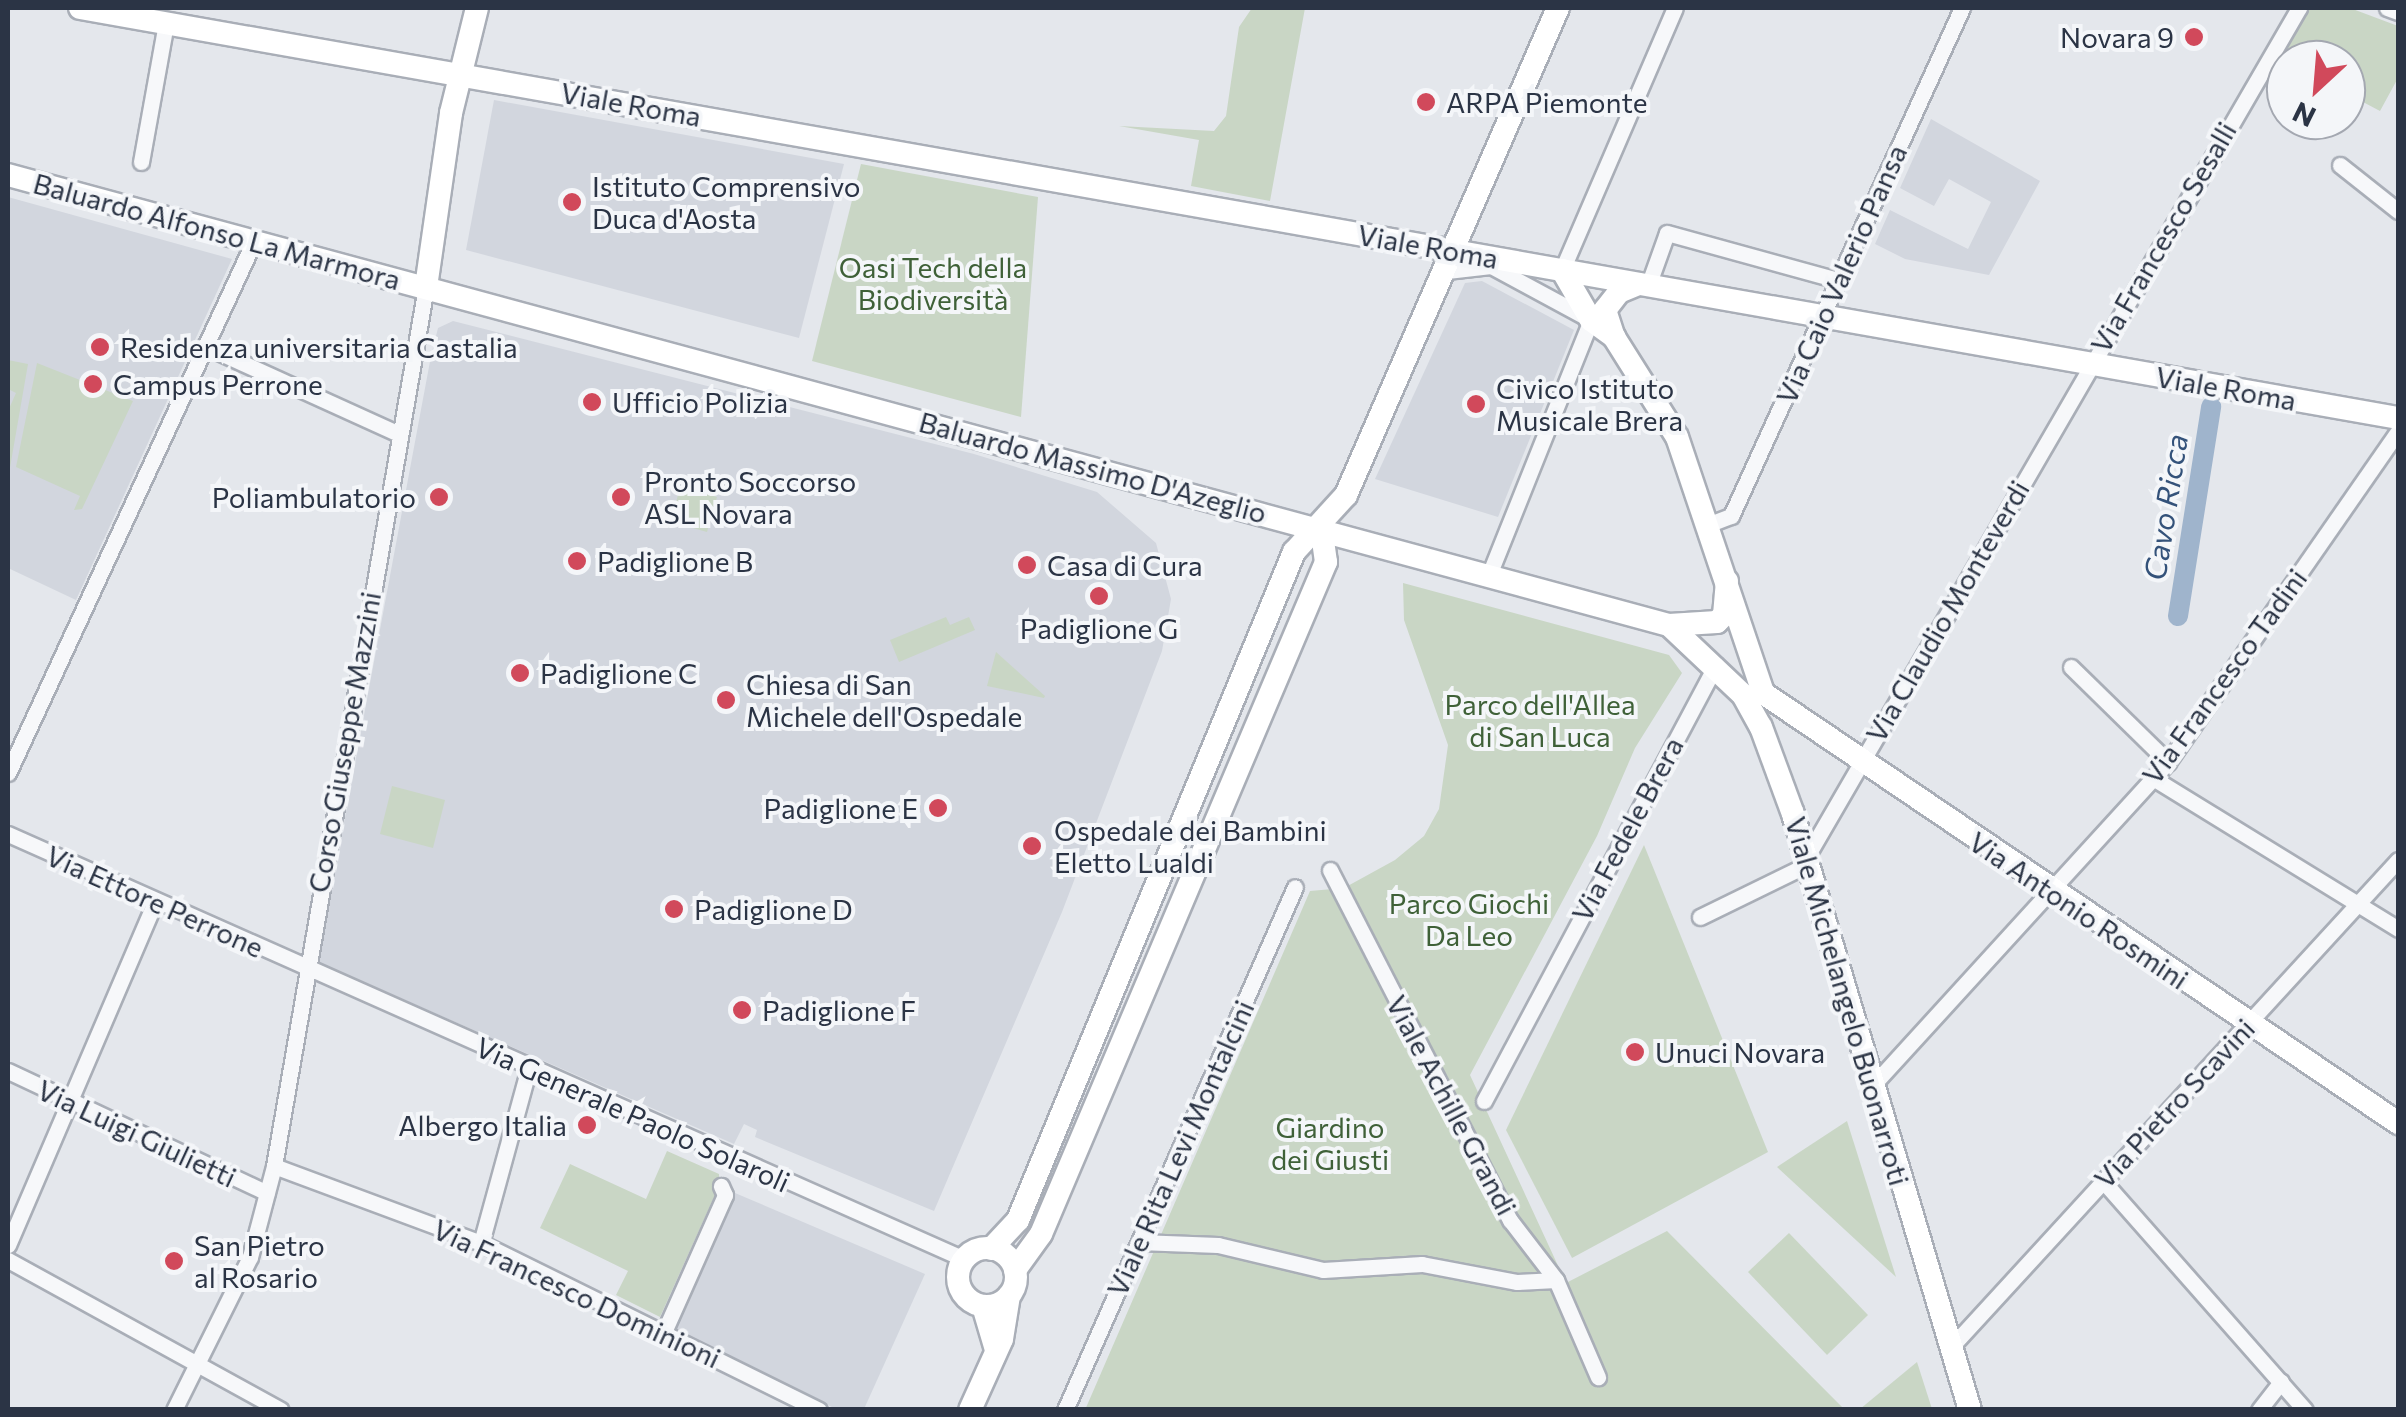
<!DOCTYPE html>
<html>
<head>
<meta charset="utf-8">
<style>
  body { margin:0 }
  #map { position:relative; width:2406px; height:1417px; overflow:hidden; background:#e4e7ec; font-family:Commissioner,sans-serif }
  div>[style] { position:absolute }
  .built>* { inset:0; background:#d2d6de }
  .green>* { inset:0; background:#c9d6c5 }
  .canal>* { height:20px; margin:-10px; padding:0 10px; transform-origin:10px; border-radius:10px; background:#9fb4cc }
  .roads { filter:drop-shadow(2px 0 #a9aeb7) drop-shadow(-2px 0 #a9aeb7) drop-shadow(0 2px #a9aeb7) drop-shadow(0 -2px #a9aeb7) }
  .street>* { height:15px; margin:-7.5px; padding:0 7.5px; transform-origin:7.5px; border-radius:7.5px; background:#f7f8fa }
  .secondary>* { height:22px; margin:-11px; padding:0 11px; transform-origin:11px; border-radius:11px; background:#fff }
  .secondary>.ring { margin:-11px; padding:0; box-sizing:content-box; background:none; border:22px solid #fff; border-radius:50% }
  .dots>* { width:28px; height:28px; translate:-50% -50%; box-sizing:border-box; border:5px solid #f4f6f9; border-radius:50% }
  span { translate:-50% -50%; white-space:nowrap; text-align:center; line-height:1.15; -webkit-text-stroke:8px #f4f6f9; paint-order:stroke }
  .poi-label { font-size:28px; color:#2b3445 }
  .right { translate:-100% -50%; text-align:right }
  .left { translate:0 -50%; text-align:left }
  .street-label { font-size:28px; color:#2b3445 }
  .park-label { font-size:28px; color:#3f6138 }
  .water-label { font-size:30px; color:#34527a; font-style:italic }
  .frame { position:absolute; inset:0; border:10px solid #2b3445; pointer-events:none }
  .north { position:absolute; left:2266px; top:40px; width:100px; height:100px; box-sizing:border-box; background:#f4f6f9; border:2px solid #a4a8b1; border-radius:50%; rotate:206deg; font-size:28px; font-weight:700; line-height:40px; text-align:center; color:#2b3445 }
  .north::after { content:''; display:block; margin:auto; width:35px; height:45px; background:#d1495b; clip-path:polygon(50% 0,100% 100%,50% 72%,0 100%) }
</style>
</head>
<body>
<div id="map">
  <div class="built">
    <div style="clip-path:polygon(494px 100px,844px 164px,799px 338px,466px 250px)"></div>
    <div style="clip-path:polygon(1931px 119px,2040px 181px,1989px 275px,1905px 259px,1875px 244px,1890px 210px,1968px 249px,1991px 202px,1949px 179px,1934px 206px,1900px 188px)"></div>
    <div style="clip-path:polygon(8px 197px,232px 259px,76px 600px,8px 568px)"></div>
    <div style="clip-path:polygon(1482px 281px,1574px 330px,1498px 517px,1375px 479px,1465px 283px)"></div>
    <div style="clip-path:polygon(453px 321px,974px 454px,1097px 492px,1156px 543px,1171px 599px,1162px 651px,1062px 912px,934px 1211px,755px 1137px,757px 1130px,744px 1124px,734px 1144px,318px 962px,431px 356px,438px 328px)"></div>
    <div style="clip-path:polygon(735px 1193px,925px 1274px,864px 1409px,836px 1409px,674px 1331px)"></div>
  </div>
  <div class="green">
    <div style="clip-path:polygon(1252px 8px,1305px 8px,1270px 201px,1191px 186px,1199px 140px,1119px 126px,1214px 131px,1226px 116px,1239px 27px)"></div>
    <div style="clip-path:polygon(2310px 8px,2350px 8px,2398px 26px,2398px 78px,2380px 111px,2346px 93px,2346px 60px,2280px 57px)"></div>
    <div style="clip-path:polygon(861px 164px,1038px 197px,1021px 417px,812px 361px)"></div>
    <div style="clip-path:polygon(8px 360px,28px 364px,8px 479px,8px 411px,16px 393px,8px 389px)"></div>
    <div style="clip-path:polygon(37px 363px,133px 401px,82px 509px,74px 510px,80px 496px,16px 467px)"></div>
    <div style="clip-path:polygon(680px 487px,717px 497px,707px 532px,671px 522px)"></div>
    <div style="clip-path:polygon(1403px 583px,1669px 655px,1682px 673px,1635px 748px,1597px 836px,1470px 1075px,1566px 1283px,1667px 1231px,1844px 1409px,1085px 1410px,1310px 891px,1344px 888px,1395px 860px,1424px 836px,1439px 809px,1448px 745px,1404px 620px)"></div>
    <div style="clip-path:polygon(946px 617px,950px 625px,969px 617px,975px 630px,899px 662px,890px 640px)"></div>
    <div style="clip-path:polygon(996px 652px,1045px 696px,1044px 698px,987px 686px)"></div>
    <div style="clip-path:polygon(392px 786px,445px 800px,433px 848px,380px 834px)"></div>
    <div style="clip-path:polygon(1644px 845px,1768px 1152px,1572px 1258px,1506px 1130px)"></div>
    <div style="clip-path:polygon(1847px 1121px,1896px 1277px,1777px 1167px)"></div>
    <div style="clip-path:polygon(667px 1151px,719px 1174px,719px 1186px,660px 1317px,616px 1295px,628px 1271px,540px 1228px,570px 1164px,646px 1199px)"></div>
    <div style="clip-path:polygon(1789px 1233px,1868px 1315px,1827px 1355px,1748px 1272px)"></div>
    <div style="clip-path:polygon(1917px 1362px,1932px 1409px,1860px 1409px)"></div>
  </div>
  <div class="canal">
    <div style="left:2178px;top:616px;width:212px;rotate:-81deg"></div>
  </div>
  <div class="roads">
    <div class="street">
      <div style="left:2387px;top:8px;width:12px;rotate:20deg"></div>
      <div style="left:141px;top:162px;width:141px;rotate:-79.8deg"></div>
      <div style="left:2340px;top:165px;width:74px;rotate:38.4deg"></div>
      <div style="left:1562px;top:270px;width:285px;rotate:-66.7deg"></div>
      <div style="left:1447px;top:271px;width:44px;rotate:-6.5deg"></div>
      <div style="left:1491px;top:266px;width:114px;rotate:28.4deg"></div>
      <div style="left:1591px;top:320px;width:275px;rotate:111.8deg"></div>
      <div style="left:1648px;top:286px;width:56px;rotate:-70.3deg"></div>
      <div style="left:1667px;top:233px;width:177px;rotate:15.4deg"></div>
      <div style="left:205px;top:346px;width:213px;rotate:24.4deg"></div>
      <div style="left:1707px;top:525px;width:26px;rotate:-21deg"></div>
      <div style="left:1731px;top:516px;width:558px;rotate:-65.55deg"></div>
      <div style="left:2071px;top:667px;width:136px;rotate:44.4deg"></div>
      <div style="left:8px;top:773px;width:586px;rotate:-65.18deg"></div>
      <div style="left:2153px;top:778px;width:288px;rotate:31.6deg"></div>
      <div style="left:8px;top:834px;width:1046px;rotate:23.97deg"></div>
      <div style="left:1806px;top:858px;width:983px;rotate:-59.89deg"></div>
      <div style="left:1330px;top:870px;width:394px;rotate:62.8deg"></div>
      <div style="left:1510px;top:1220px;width:76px;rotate:52.5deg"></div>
      <div style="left:1556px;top:1280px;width:106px;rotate:66.6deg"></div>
      <div style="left:1700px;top:917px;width:120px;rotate:-26.1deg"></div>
      <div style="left:8px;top:1071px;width:286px;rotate:25.2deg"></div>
      <div style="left:1872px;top:1086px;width:439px;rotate:-47.6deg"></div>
      <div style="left:2168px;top:762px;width:403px;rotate:-55.2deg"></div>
      <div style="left:1484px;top:1101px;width:494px;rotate:-62deg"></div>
      <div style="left:274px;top:1166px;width:221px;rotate:20.4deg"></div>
      <div style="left:481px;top:1243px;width:377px;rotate:26.3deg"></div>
      <div style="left:2103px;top:1181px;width:305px;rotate:48.6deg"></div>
      <div style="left:1139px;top:1242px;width:79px;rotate:2.2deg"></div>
      <div style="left:1218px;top:1245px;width:108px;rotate:13.4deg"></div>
      <div style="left:1323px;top:1270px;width:99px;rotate:-3.5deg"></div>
      <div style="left:1422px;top:1264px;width:97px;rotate:10.7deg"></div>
      <div style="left:1517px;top:1282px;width:39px;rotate:-3deg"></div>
      <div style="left:481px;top:1243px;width:182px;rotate:-74.7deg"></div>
      <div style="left:8px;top:1245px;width:373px;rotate:-66.8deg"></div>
      <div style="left:8px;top:1260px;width:311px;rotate:28.8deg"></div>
      <div style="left:664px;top:1332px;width:150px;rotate:-66deg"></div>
      <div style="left:725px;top:1195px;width:10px;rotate:-114deg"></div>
      <div style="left:1951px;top:1347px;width:661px;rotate:-47.45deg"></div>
      <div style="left:174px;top:1410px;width:171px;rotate:-63.6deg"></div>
      <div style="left:250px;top:1257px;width:94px;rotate:-75.2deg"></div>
      <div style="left:274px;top:1166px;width:892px;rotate:-80.19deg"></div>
      <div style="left:1065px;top:1410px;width:571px;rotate:-66.26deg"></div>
      <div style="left:2259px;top:1410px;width:36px;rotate:-52deg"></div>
    </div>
    <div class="secondary">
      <div style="left:80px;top:8px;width:2354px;rotate:10.03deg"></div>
      <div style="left:8px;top:175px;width:1721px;rotate:15.16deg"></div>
      <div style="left:1669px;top:625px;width:48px;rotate:-3.6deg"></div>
      <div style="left:1717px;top:622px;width:10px;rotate:-45deg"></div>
      <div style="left:1724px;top:615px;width:34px;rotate:-85deg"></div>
      <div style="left:1562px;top:270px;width:58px;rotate:59.9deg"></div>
      <div style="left:1591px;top:320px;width:29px;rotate:36deg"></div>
      <div style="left:1638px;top:284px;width:21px;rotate:157deg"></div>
      <div style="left:1619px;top:292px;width:23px;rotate:128deg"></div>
      <div style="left:1605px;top:310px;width:28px;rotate:72deg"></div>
      <div style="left:1614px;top:337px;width:118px;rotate:57.8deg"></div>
      <div style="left:1677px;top:437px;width:270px;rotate:71.4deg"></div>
      <div style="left:1763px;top:693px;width:767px;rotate:34.1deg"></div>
      <div style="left:426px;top:287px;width:176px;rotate:-81.8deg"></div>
      <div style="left:451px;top:113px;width:108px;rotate:-76.1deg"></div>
      <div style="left:1669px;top:625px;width:102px;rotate:43.4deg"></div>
      <div style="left:1743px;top:695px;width:37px;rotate:61deg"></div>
      <div style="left:1761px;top:727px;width:93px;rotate:69.8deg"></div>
      <div style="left:1793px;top:814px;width:622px;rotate:73.46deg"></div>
      <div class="ring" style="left:958px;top:1248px;width:36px;height:36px"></div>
      <div style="left:991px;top:1249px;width:40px;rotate:-47deg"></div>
      <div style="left:1018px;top:1220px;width:723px;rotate:-67.55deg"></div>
      <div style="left:1294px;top:552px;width:77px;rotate:-47.6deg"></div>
      <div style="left:1346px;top:495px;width:531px;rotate:-66.48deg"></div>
      <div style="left:1015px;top:1270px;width:44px;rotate:-54.2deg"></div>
      <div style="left:1041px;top:1234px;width:730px;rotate:-67.02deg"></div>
      <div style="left:1326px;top:562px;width:34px;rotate:-98deg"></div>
      <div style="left:983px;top:1306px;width:46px;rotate:73.5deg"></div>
      <div style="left:970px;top:1410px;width:78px;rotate:-65.7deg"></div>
      <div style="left:1002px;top:1339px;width:44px;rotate:-80.8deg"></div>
    </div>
  </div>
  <div class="dots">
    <div style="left:2194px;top:37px;background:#d1495b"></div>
    <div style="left:1426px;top:102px;background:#d1495b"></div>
    <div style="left:572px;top:202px;background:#d1495b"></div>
    <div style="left:100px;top:347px;background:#d1495b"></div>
    <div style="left:93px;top:384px;background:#d1495b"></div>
    <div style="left:592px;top:402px;background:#d1495b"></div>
    <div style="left:1476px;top:404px;background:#d1495b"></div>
    <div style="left:439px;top:497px;background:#d1495b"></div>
    <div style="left:621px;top:497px;background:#d1495b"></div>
    <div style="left:577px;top:561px;background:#d1495b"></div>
    <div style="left:1027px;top:565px;background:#d1495b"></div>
    <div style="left:1099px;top:596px;background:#d1495b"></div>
    <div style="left:520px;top:673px;background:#d1495b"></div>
    <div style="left:726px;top:700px;background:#d1495b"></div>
    <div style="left:938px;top:808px;background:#d1495b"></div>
    <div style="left:1032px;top:846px;background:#d1495b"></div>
    <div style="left:674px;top:909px;background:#d1495b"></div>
    <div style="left:742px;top:1010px;background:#d1495b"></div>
    <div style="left:1635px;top:1052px;background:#d1495b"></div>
    <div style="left:587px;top:1125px;background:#d1495b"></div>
    <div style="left:174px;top:1261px;background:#d1495b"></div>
  </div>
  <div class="poi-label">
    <span class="right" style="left:2174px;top:37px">Novara 9</span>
    <span class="left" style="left:1446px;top:102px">ARPA Piemonte</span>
    <span class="left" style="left:592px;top:202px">Istituto Comprensivo<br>Duca d'Aosta</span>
    <span class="left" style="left:120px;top:347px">Residenza universitaria Castalia</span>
    <span class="left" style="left:113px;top:384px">Campus Perrone</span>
    <span class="left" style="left:1496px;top:404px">Civico Istituto<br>Musicale Brera</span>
    <span class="left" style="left:612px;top:402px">Ufficio Polizia</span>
    <span class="left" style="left:644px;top:497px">Pronto Soccorso<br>ASL Novara</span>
    <span class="right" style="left:416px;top:497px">Poliambulatorio</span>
    <span class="left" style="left:597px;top:561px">Padiglione B</span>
    <span class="left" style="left:1047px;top:565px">Casa di Cura</span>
    <span style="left:1099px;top:628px">Padiglione G</span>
    <span class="left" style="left:540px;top:673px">Padiglione C</span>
    <span class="left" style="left:746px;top:700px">Chiesa di San<br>Michele dell'Ospedale</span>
    <span class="right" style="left:918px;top:808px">Padiglione E</span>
    <span class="left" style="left:1054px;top:846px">Ospedale dei Bambini<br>Eletto Lualdi</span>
    <span class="left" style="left:694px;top:909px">Padiglione D</span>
    <span class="left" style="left:762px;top:1010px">Padiglione F</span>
    <span class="left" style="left:1655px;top:1052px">Unuci Novara</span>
    <span class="right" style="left:567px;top:1125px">Albergo Italia</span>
    <span class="left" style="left:194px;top:1261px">San Pietro<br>al Rosario</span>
  </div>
  <div class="street-label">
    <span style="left:631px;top:104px;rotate:10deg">Viale Roma</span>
    <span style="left:217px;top:231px;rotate:15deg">Baluardo Alfonso La Marmora</span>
    <span style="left:2163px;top:237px;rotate:-60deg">Via Francesco Sesalli</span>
    <span style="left:1428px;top:246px;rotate:10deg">Viale Roma</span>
    <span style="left:1841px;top:274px;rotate:-66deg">Via Caio Valerio Pansa</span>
    <span style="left:2226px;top:388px;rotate:10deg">Viale Roma</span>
    <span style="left:1093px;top:467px;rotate:15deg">Baluardo Massimo D'Azeglio</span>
    <span style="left:1947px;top:611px;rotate:-60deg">Via Claudio Monteverdi</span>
    <span style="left:2224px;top:676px;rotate:-54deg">Via Francesco Tadini</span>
    <span style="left:344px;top:742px;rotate:-80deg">Corso Giuseppe Mazzini</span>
    <span style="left:1627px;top:829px;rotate:-62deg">Via Fedele Brera</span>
    <span style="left:155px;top:901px;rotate:24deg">Via Ettore Perrone</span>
    <span style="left:2079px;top:910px;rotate:34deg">Via Antonio Rosmini</span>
    <span style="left:1848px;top:1001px;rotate:74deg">Viale Michelangelo Buonarroti</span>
    <span style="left:2174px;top:1103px;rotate:-47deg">Via Pietro Scavini</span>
    <span style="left:1452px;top:1105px;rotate:62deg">Viale Achille Grandi</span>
    <span style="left:633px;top:1114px;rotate:24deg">Via Generale Paolo Solaroli</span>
    <span style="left:137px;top:1133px;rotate:25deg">Via Luigi Giulietti</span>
    <span style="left:1180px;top:1148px;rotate:-66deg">Viale Rita Levi Montalcini</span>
    <span style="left:577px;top:1293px;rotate:25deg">Via Francesco Dominioni</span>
  </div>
  <div class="park-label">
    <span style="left:933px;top:283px">Oasi Tech della<br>Biodiversità</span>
    <span style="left:1540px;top:720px">Parco dell'Allea<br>di San Luca</span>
    <span style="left:1469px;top:919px">Parco Giochi<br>Da Leo</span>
    <span style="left:1330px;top:1143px">Giardino<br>dei Giusti</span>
  </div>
  <div class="water-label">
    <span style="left:2165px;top:507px;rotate:-81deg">Cavo Ricca</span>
  </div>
  <div class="frame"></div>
  <div class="north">N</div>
</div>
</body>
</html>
